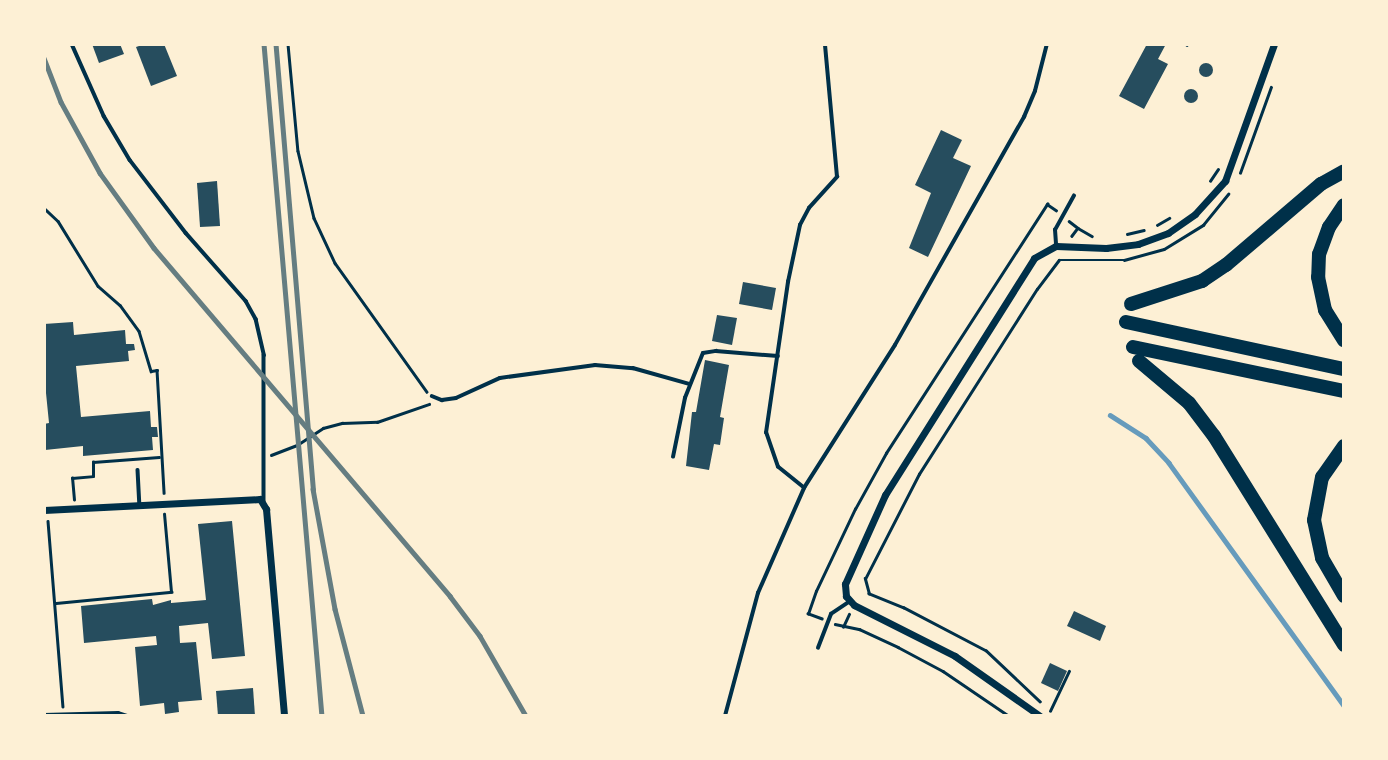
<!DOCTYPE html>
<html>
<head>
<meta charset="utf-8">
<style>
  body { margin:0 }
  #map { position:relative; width:1388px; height:760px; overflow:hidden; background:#fdf0d5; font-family:Montserrat,sans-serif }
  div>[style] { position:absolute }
  .stream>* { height:4.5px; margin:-2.25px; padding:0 2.25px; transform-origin:2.25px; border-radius:2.25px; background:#669bbc }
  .building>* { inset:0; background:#264d5e }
  .round { border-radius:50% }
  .path>* { height:2.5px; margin:-1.25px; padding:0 1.25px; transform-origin:1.25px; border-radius:1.25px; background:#003049 }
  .service>* { height:3.5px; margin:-1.75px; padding:0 1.75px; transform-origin:1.75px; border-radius:1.75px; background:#003049 }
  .minor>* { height:7px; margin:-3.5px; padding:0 3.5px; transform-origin:3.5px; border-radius:3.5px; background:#003049 }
  .motorway>* { height:14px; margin:-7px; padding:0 7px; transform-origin:7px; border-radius:7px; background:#003049 }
  .rail>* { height:4.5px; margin:-2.25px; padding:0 2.25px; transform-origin:2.25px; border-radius:2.25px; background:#657d81 }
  span { translate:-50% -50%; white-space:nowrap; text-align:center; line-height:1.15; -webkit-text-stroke:7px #fdf0d5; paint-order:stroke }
  .frame { position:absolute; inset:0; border:46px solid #fdf0d5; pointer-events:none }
</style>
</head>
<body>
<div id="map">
  <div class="stream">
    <div style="left:1110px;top:415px;width:43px;rotate:32.6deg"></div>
    <div style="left:1146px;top:438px;width:34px;rotate:47deg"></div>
    <div style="left:1169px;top:463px;width:299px;rotate:54.2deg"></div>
  </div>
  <div class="building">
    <div style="clip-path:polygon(92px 44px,120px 44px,124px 54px,99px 63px)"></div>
    <div style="clip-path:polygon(145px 44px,164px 44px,177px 76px,151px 86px,136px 47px)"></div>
    <div style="clip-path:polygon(1147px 44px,1166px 44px,1158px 59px,1168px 64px,1144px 109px,1119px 96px)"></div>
    <div class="round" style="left:1199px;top:63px;width:14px;height:14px"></div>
    <div class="round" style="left:1184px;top:89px;width:14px;height:14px"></div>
    <div style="clip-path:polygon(941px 130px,962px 140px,953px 158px,971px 166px,928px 257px,909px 248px,931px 193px,915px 185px)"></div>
    <div style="clip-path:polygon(217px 181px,220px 226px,200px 227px,197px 183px)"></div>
    <div style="clip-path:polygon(743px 282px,776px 288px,772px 310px,739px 304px)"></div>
    <div style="clip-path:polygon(717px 315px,737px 318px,732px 345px,712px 341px)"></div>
    <div style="clip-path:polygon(73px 322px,74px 335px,125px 330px,126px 344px,134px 344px,135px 350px,128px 351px,129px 361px,76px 366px,81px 417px,150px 411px,151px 427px,157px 427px,158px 437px,152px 437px,153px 450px,83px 456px,83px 446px,45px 450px,44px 424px,49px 423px,44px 373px,44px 324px)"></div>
    <div style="clip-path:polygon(705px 360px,729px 365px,720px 417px,724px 418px,720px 445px,714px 444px,709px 470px,686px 466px,692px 412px,696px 412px)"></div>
    <div style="clip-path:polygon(232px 521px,245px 656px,212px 659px,208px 623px,179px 626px,180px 643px,196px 642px,202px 700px,178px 702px,179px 712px,165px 714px,164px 703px,140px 706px,135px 647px,157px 645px,156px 636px,84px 643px,81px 606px,152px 599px,153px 605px,171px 600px,171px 603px,206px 600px,198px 524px)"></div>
    <div style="clip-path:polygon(1074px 611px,1106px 626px,1100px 641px,1067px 626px)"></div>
    <div style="clip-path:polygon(1050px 663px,1067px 671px,1058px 691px,1041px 683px)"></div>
    <div style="clip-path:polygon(253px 688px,255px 716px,218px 716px,216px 691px)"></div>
  </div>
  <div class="path">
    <div style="left:288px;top:44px;width:107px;rotate:84.7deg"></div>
    <div style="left:298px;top:151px;width:69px;rotate:76.6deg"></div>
    <div style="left:314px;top:218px;width:50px;rotate:65deg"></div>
    <div style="left:335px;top:263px;width:158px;rotate:54.5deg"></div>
    <div style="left:1240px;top:173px;width:91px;rotate:-70.2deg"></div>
    <div style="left:1210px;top:181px;width:14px;rotate:-56deg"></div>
    <div style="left:44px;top:208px;width:19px;rotate:43deg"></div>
    <div style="left:58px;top:221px;width:76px;rotate:58.4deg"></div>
    <div style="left:98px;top:286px;width:29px;rotate:41deg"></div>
    <div style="left:120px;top:305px;width:32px;rotate:54deg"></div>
    <div style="left:139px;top:331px;width:42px;rotate:73.3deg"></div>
    <div style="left:151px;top:371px;width:6px;rotate:-9deg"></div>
    <div style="left:157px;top:370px;width:123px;rotate:86.7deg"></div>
    <div style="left:1069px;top:221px;width:11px;rotate:38deg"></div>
    <div style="left:1078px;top:228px;width:10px;rotate:127deg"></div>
    <div style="left:1157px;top:225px;width:14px;rotate:-30deg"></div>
    <div style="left:1078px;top:228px;width:16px;rotate:30deg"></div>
    <div style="left:1127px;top:234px;width:17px;rotate:-13deg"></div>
    <div style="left:271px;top:455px;width:28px;rotate:-21deg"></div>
    <div style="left:297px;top:445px;width:31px;rotate:-33deg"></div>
    <div style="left:323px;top:428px;width:20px;rotate:-15deg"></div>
    <div style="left:342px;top:423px;width:35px;rotate:-2deg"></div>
    <div style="left:377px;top:422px;width:55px;rotate:-19.1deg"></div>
    <div style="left:74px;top:500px;width:22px;rotate:-95deg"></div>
    <div style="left:72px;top:478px;width:21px;rotate:-5deg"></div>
    <div style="left:93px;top:476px;width:14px;rotate:-90deg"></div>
    <div style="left:93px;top:462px;width:66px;rotate:-4.3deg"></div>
    <div style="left:48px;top:521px;width:186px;rotate:85.4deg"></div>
    <div style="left:56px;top:603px;width:116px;rotate:-5.5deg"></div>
    <div style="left:171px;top:592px;width:78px;rotate:-95.1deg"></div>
    <div style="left:822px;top:619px;width:15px;rotate:-160deg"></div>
    <div style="left:808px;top:614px;width:24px;rotate:-71deg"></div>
    <div style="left:816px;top:591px;width:91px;rotate:-64.6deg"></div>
    <div style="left:855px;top:509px;width:64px;rotate:-61deg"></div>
    <div style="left:886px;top:453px;width:297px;rotate:-57.1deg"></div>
    <div style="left:1047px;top:204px;width:11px;rotate:34deg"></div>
    <div style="left:835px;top:624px;width:25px;rotate:12deg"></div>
    <div style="left:859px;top:629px;width:43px;rotate:24.8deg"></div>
    <div style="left:898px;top:647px;width:51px;rotate:28.1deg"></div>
    <div style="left:943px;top:671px;width:80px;rotate:34.3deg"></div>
    <div style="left:843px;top:627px;width:14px;rotate:-65deg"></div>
    <div style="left:1040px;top:702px;width:74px;rotate:-136.6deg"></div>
    <div style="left:986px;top:651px;width:93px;rotate:-152.3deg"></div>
    <div style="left:904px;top:608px;width:38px;rotate:-158deg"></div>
    <div style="left:869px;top:594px;width:16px;rotate:-105deg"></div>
    <div style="left:865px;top:579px;width:118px;rotate:-62.8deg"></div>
    <div style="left:919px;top:474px;width:219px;rotate:-57.5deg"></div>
    <div style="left:1037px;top:289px;width:36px;rotate:-53deg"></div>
    <div style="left:1059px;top:260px;width:65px"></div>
    <div style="left:1124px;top:260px;width:41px;rotate:-15.4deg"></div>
    <div style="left:1164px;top:249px;width:46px;rotate:-31.6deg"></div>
    <div style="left:1203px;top:225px;width:40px;rotate:-51deg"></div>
    <div style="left:1050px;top:711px;width:44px;rotate:-64.6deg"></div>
  </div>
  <div class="service">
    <div style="left:72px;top:44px;width:79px;rotate:66deg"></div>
    <div style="left:104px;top:116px;width:51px;rotate:59.4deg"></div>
    <div style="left:130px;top:160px;width:92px;rotate:52.5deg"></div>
    <div style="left:186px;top:233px;width:91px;rotate:48.6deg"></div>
    <div style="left:246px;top:301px;width:21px;rotate:61deg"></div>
    <div style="left:256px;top:319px;width:37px;rotate:77deg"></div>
    <div style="left:264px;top:355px;width:146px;rotate:90deg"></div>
    <div style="left:1187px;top:45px;width:1px;rotate:-45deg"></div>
    <div style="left:1056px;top:244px;width:14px;rotate:-94deg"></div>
    <div style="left:1055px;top:230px;width:39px;rotate:-61deg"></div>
    <div style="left:432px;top:396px;width:11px;rotate:22deg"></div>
    <div style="left:442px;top:400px;width:14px;rotate:-8deg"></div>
    <div style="left:456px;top:398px;width:48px;rotate:-24.4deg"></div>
    <div style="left:500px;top:378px;width:96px;rotate:-7.8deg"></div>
    <div style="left:595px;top:365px;width:38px;rotate:5deg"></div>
    <div style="left:633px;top:368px;width:59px;rotate:15.7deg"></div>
    <div style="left:673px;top:457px;width:60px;rotate:-78.5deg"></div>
    <div style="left:685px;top:398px;width:48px;rotate:-68.2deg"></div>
    <div style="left:703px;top:353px;width:13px;rotate:-9deg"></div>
    <div style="left:716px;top:351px;width:62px;rotate:4.6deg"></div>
    <div style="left:138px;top:470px;width:34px;rotate:87deg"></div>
    <div style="left:804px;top:488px;width:33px;rotate:-141deg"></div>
    <div style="left:778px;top:467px;width:36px;rotate:-109deg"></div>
    <div style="left:766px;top:433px;width:153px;rotate:-81.7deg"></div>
    <div style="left:788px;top:282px;width:58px;rotate:-78.1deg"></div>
    <div style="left:800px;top:225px;width:19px;rotate:-62deg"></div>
    <div style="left:809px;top:208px;width:42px;rotate:-47.9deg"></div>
    <div style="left:837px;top:177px;width:134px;rotate:-95.2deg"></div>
    <div style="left:818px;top:648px;width:36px;rotate:-69deg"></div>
    <div style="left:831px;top:614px;width:22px;rotate:-34deg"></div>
    <div style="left:44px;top:715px;width:74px;rotate:-1.5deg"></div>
    <div style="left:118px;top:713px;width:10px;rotate:17deg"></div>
    <div style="left:725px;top:716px;width:127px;rotate:-75deg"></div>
    <div style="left:758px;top:593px;width:115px;rotate:-66.3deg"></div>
    <div style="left:804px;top:488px;width:169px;rotate:-57.5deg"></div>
    <div style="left:895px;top:345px;width:262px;rotate:-60.5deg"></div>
    <div style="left:1024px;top:117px;width:28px;rotate:-67deg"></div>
    <div style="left:1035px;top:91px;width:49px;rotate:-75.7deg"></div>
  </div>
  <div class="minor">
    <div style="left:44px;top:510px;width:216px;rotate:-2.9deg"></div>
    <div style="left:260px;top:499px;width:12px;rotate:59deg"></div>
    <div style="left:266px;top:509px;width:208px;rotate:85deg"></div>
    <div style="left:1040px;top:716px;width:104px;rotate:-144.8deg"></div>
    <div style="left:955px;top:656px;width:113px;rotate:-153.2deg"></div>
    <div style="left:854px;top:605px;width:12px;rotate:-132deg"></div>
    <div style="left:846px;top:596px;width:12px;rotate:-95deg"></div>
    <div style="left:845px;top:584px;width:98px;rotate:-65.8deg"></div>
    <div style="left:885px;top:495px;width:280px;rotate:-57.8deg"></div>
    <div style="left:1034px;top:258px;width:25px;rotate:-29deg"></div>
    <div style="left:1056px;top:246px;width:50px;rotate:2.3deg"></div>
    <div style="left:1106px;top:248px;width:32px;rotate:-7deg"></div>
    <div style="left:1138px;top:244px;width:32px;rotate:-20deg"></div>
    <div style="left:1168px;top:233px;width:33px;rotate:-35deg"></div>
    <div style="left:1195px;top:214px;width:45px;rotate:-47.7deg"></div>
    <div style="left:1225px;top:181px;width:145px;rotate:-70.3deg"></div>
  </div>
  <div class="motorway">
    <div style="left:1344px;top:205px;width:27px;rotate:124deg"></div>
    <div style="left:1329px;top:227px;width:29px;rotate:110deg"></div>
    <div style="left:1319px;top:254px;width:23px;rotate:92deg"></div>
    <div style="left:1318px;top:277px;width:34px;rotate:78deg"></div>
    <div style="left:1325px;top:310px;width:36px;rotate:58deg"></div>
    <div style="left:1131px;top:304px;width:75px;rotate:-17.9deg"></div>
    <div style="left:1202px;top:281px;width:29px;rotate:-34deg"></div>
    <div style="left:1226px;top:265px;width:125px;rotate:-40.5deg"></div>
    <div style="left:1321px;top:184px;width:26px;rotate:-29deg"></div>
    <div style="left:1126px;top:322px;width:223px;rotate:12.2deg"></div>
    <div style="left:1133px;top:347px;width:216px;rotate:11.8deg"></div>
    <div style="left:1139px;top:361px;width:65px;rotate:40deg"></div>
    <div style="left:1189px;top:403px;width:41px;rotate:52.9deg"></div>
    <div style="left:1214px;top:436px;width:246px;rotate:58.1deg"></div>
    <div style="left:1344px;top:446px;width:38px;rotate:125deg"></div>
    <div style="left:1322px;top:477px;width:44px;rotate:100.5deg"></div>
    <div style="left:1314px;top:520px;width:39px;rotate:78deg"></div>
    <div style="left:1322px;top:558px;width:44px;rotate:59.9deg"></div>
  </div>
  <div class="rail">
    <div style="left:264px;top:44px;width:674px;rotate:85.07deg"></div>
    <div style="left:276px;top:44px;width:447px;rotate:85.2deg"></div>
    <div style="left:313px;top:489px;width:122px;rotate:79.6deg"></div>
    <div style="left:335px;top:609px;width:111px;rotate:75.3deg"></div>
    <div style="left:44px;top:58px;width:47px;rotate:68.9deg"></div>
    <div style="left:61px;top:102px;width:81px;rotate:61.2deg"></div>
    <div style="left:100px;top:173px;width:92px;rotate:54.2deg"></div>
    <div style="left:154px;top:248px;width:457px;rotate:49.6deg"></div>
    <div style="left:450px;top:596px;width:50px;rotate:53.1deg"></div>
    <div style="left:480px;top:636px;width:92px;rotate:60.1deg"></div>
  </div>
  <div class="frame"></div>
</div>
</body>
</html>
